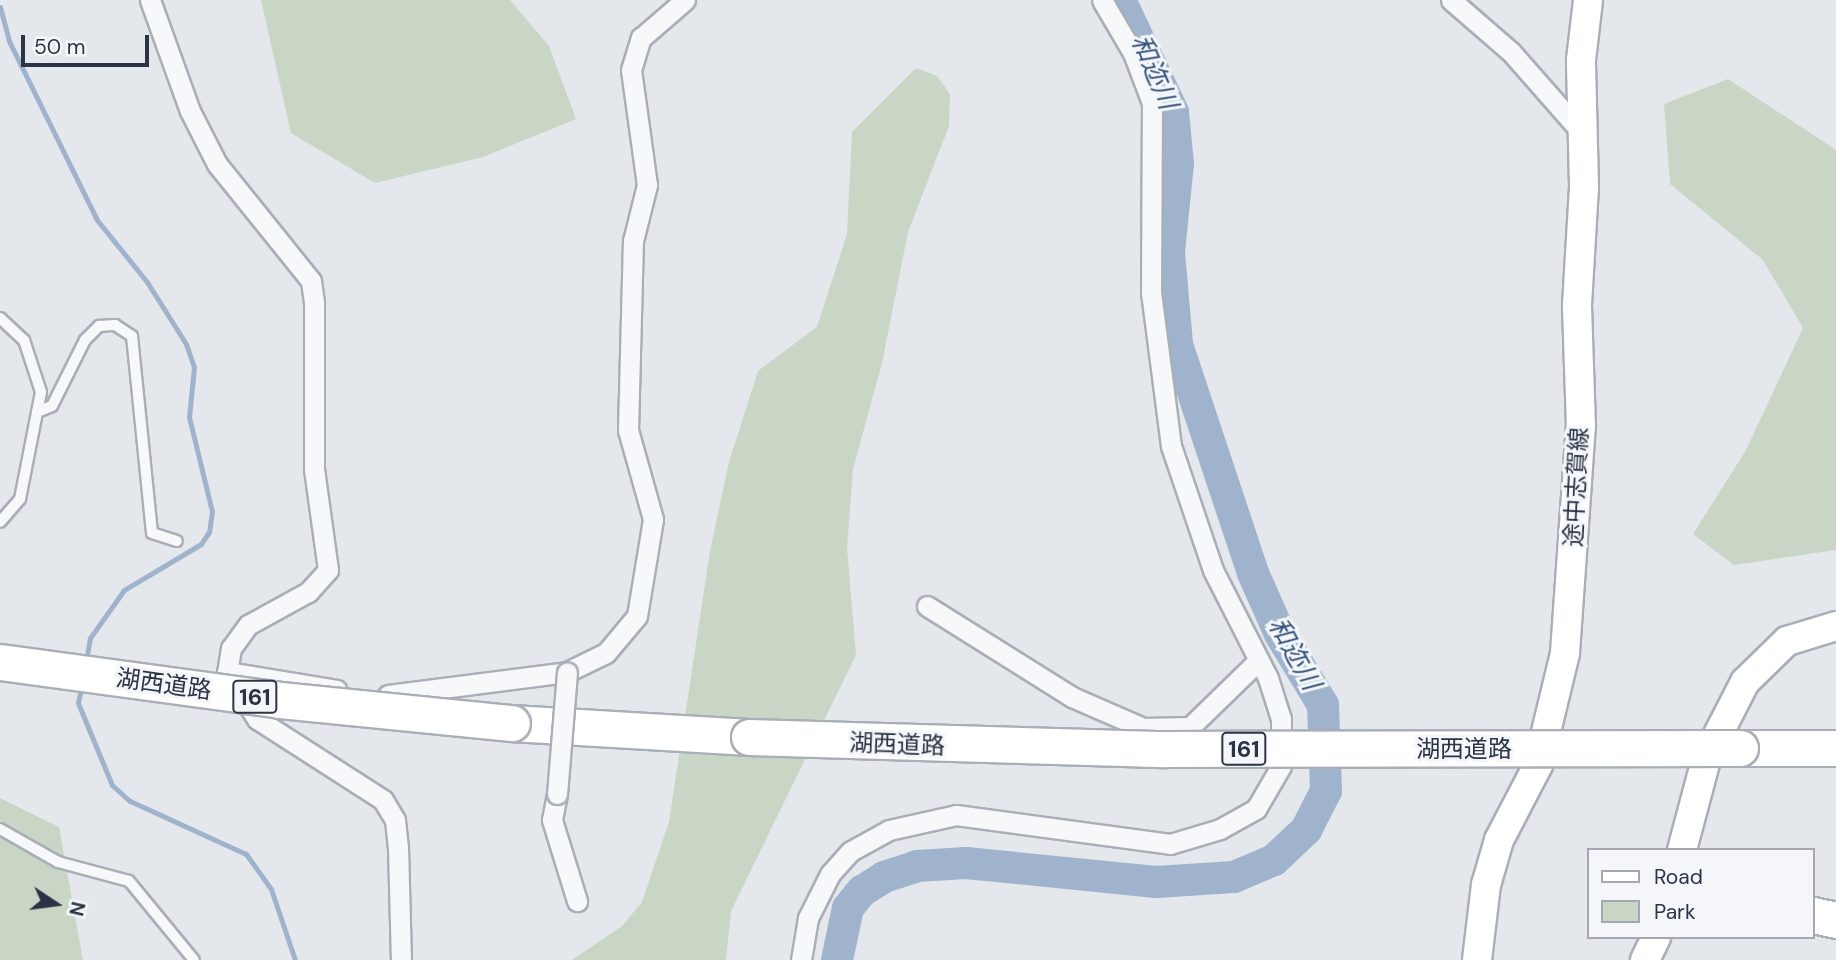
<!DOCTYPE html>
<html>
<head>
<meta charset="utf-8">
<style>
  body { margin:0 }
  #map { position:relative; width:1836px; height:960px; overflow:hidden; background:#e4e7ec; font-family:"DM Sans","Noto Sans JP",sans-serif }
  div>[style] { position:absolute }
  .green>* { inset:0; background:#c9d6c5 }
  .stream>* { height:5px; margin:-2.5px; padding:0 2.5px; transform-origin:2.5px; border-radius:2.5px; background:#9fb4cc }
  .river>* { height:32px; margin:-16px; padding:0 16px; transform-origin:16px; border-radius:16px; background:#9fb4cc }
  .roads { filter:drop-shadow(2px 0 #a9aeb7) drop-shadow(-2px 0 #a9aeb7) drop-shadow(0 2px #a9aeb7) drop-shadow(0 -2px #a9aeb7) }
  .lane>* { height:10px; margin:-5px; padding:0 5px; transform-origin:5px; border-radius:5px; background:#f7f8fa }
  .street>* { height:19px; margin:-9.5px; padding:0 9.5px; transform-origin:9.5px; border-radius:9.5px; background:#f7f8fa }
  .secondary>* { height:28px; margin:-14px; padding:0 14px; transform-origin:14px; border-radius:14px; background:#fff }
  .highway>* { height:35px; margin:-17.5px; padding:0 17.5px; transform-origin:17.5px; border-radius:17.5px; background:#fff }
  .bridges { filter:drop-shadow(2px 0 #a9aeb7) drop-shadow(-2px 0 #a9aeb7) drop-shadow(0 2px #a9aeb7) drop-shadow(0 -2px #a9aeb7) }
  .street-bridge>* { height:19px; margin:-9.5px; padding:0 9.5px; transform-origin:9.5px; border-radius:9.5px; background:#f7f8fa }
  .highway-bridge>* { height:35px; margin:-17.5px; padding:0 17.5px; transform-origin:17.5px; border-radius:17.5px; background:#fff }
  span { translate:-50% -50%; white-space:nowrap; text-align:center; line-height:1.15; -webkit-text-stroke:6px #f4f6f9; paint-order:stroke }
  .shield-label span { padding:2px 5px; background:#f4f6f9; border:2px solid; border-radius:5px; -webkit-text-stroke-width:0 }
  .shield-label { font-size:23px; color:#2b3445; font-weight:700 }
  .street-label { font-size:24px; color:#2b3445 }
  .water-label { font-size:26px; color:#34527a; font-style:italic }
  .legend { position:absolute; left:1587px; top:848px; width:228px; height:91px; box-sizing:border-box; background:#f4f6f9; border:2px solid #a4a8b1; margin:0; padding:9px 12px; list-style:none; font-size:21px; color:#2b3445 }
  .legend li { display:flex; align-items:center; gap:14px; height:35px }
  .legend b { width:35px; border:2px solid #a4a8b1 }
  .north { position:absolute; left:21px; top:869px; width:70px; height:70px; -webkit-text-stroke:5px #f4f6f9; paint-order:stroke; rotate:103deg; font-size:19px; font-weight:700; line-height:28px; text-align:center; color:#2b3445 }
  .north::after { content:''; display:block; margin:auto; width:24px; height:32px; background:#2b3445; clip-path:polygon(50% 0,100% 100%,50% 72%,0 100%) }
  .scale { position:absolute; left:21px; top:35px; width:128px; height:32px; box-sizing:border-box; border:4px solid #2b3445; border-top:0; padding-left:9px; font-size:21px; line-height:24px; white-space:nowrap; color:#2b3445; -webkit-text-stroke:5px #f4f6f9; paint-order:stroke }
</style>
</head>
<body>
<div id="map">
  <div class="green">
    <div style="clip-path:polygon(261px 0,510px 0,549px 46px,576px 119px,483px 157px,375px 183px,291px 133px)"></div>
    <div style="clip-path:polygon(916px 68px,937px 76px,950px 94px,949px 126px,908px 232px,882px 363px,853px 469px,847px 548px,856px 655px,731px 911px,726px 960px,572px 960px,622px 926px,642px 902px,669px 822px,710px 551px,729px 462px,758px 371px,817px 327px,847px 234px,852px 132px)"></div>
    <div style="clip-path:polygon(1728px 79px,1836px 150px,1836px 550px,1734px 565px,1693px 534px,1746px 450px,1803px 328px,1763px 260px,1670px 184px,1664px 104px)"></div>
    <div style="clip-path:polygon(0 798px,59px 827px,83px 960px,0 960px)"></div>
  </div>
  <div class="stream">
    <div style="left:0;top:7px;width:35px;rotate:75deg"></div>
    <div style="left:9px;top:41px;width:199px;rotate:63.8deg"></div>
    <div style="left:97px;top:220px;width:80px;rotate:51.1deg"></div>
    <div style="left:147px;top:282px;width:73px;rotate:57.8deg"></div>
    <div style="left:186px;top:344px;width:24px;rotate:71deg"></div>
    <div style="left:194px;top:367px;width:50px;rotate:95.7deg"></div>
    <div style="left:189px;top:417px;width:97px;rotate:76.3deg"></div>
    <div style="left:212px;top:511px;width:21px;rotate:98deg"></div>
    <div style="left:209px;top:532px;width:14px;rotate:124deg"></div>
    <div style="left:201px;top:544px;width:90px;rotate:149.1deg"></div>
    <div style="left:124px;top:590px;width:59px;rotate:125.3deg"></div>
    <div style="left:90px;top:638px;width:23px;rotate:100deg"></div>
    <div style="left:82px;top:685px;width:18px;rotate:103deg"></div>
    <div style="left:78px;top:703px;width:89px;rotate:67.5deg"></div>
    <div style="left:112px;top:785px;width:24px;rotate:42deg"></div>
    <div style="left:130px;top:801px;width:128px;rotate:24.6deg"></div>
    <div style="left:246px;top:854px;width:43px;rotate:54.5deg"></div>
    <div style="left:271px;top:889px;width:75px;rotate:71.3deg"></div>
  </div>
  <div class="river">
    <div style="left:837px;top:960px;width:53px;rotate:-78.1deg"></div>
    <div style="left:848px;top:908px;width:22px;rotate:-51deg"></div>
    <div style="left:862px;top:891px;width:26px;rotate:-32deg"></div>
    <div style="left:884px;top:877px;width:35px;rotate:-18deg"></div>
    <div style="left:917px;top:866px;width:49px;rotate:-3.5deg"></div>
    <div style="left:966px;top:863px;width:191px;rotate:5.7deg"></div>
    <div style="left:1156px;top:882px;width:78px;rotate:-3.7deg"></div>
    <div style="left:1234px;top:877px;width:43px;rotate:-23deg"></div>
    <div style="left:1274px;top:860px;width:44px;rotate:-43.2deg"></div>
    <div style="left:1306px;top:830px;width:44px;rotate:-62.9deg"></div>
    <div style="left:1326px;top:791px;width:86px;rotate:-92deg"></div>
    <div style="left:1323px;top:705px;width:83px;rotate:-121.2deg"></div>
    <div style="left:1280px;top:634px;width:67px;rotate:-113.9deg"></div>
    <div style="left:1253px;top:573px;width:241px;rotate:-108.4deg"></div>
    <div style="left:1177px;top:344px;width:92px;rotate:-95deg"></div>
    <div style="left:1169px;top:252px;width:88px;rotate:-84.2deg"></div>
    <div style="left:1178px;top:164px;width:52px;rotate:-95.5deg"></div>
    <div style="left:1173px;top:112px;width:124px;rotate:-115.3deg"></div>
  </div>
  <div class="roads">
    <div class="lane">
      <div style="left:0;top:318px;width:33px;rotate:43deg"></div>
      <div style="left:24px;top:340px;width:55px;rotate:71.9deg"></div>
      <div style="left:41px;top:392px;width:109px;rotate:101.1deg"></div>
      <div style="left:20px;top:499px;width:30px;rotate:131deg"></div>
      <div style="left:37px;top:412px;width:16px;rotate:-22deg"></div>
      <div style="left:52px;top:406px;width:74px;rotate:-63.4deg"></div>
      <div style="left:85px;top:340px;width:20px;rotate:-45deg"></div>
      <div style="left:99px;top:326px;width:16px;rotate:-4deg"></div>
      <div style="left:115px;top:325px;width:20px;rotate:33deg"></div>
      <div style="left:132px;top:336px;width:198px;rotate:84.2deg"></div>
      <div style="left:152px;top:533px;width:26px;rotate:18deg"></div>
      <div style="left:0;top:829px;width:67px;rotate:29.6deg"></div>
      <div style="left:58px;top:862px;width:73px;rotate:15deg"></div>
      <div style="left:129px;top:881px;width:102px;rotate:50.6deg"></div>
    </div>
    <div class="street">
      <div style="left:150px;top:0;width:118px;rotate:70.2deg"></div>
      <div style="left:190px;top:111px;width:59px;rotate:63deg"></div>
      <div style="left:217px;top:164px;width:150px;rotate:51.2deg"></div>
      <div style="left:311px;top:281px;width:21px;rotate:82deg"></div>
      <div style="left:314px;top:302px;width:167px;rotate:90deg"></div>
      <div style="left:314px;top:469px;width:102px;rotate:82.1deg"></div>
      <div style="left:328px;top:570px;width:30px;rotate:132deg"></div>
      <div style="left:308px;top:592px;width:68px;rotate:151.2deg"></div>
      <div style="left:248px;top:625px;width:29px;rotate:126deg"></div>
      <div style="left:231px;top:648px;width:24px;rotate:99deg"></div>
      <div style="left:227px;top:672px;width:56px;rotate:57.4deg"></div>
      <div style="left:257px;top:719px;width:150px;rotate:32.7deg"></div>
      <div style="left:383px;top:800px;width:23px;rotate:59deg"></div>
      <div style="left:395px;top:820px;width:27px;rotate:84deg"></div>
      <div style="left:398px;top:847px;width:113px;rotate:88.5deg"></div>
      <div style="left:1451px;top:0;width:79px;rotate:40.9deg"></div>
      <div style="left:1511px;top:52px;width:109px;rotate:48.7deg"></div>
      <div style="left:927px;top:606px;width:171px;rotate:32.1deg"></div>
      <div style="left:1072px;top:697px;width:77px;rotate:23.6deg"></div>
      <div style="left:1143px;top:728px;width:47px;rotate:-1.2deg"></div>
      <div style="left:1190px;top:727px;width:96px;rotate:-44.2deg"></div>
      <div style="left:227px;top:672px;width:111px;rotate:9.3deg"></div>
      <div style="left:388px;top:695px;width:180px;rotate:-7.3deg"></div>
      <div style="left:567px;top:672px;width:43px;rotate:-26deg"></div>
      <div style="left:606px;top:653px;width:48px;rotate:-50deg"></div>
      <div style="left:637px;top:616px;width:98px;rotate:-80.6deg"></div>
      <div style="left:653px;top:519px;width:92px;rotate:-105.7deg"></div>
      <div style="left:628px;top:430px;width:189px;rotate:-88.5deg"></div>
      <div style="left:633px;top:241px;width:58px;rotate:-76deg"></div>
      <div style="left:647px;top:185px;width:116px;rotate:-97.9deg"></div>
      <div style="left:631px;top:70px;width:34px;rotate:-73deg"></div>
      <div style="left:641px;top:38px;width:58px;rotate:-40.8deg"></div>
      <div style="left:557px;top:794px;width:26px;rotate:101deg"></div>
      <div style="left:552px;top:820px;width:85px;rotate:72.8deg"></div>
      <div style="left:801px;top:960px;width:43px;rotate:-80.5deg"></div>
      <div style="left:808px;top:918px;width:49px;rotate:-63.4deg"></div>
      <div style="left:830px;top:874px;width:31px;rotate:-48deg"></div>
      <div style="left:851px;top:851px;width:43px;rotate:-28.9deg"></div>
      <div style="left:889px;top:830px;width:69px;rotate:-12.6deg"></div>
      <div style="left:956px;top:815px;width:216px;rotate:7.7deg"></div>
      <div style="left:1170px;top:844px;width:52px;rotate:-16.7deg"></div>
      <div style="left:1220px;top:829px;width:41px;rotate:-29.1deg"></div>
      <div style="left:1256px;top:809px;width:50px;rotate:-59.8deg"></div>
      <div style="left:1281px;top:766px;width:47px;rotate:-90deg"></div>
      <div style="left:1281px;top:719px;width:43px;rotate:-107.6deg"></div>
      <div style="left:1268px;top:678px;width:121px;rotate:-117deg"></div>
      <div style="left:1213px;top:570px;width:131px;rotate:-108.7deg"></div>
      <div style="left:1171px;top:446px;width:154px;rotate:-97.4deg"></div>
      <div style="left:1151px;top:293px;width:190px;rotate:-89.7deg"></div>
      <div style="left:1152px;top:103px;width:53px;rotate:-110.8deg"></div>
      <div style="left:1133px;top:53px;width:61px;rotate:-120.3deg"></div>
    </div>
    <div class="secondary">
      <div style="left:1682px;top:850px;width:97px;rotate:-75.1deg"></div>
      <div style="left:1707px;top:756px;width:83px;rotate:-62.8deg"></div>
      <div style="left:1745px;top:682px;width:59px;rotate:-44.3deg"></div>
      <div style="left:1787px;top:641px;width:51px;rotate:-17deg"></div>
      <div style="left:1477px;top:960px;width:76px;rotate:-83.2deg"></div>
      <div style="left:1486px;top:885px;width:47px;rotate:-73.9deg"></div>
      <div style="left:1499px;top:840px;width:85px;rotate:-62.5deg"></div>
      <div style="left:1538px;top:765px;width:115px;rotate:-76.4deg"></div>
      <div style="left:1565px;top:653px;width:227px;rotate:-86deg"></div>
      <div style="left:1581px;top:427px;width:122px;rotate:-91.9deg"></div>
      <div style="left:1577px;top:305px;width:119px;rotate:-86.6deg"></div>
      <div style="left:1584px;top:186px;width:126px;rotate:-91.4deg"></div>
      <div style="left:1581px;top:60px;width:60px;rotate:-83.3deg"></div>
      <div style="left:1645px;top:960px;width:25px;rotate:-64deg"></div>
    </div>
    <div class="highway">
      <div style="left:512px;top:723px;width:237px;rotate:3.4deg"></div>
      <div style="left:1740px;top:748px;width:96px"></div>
      <div style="left:1813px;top:915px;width:24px;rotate:12deg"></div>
    </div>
  </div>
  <div class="bridges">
    <div class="street-bridge">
      <div style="left:557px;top:794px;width:122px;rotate:-85.3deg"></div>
    </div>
    <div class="highway-bridge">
      <div style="left:0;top:662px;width:283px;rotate:7.7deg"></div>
      <div style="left:280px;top:700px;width:233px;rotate:5.7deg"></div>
      <div style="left:749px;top:737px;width:416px;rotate:1.7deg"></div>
      <div style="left:1165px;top:749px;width:575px;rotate:-0.1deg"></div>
    </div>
  </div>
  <div class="shield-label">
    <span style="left:255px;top:697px">161</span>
    <span style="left:1244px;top:749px">161</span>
  </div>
  <div class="street-label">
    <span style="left:1576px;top:487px;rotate:-87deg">途中志賀線</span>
    <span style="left:164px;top:684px;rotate:8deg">湖西道路</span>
    <span style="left:897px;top:744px;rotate:2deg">湖西道路</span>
    <span style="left:1464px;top:749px">湖西道路</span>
  </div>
  <div class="water-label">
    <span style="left:1154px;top:72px;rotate:67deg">和迩川</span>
    <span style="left:1294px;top:654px;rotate:61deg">和迩川</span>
  </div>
  <ul class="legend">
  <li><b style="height:9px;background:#fff"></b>Road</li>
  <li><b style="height:19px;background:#c9d6c5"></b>Park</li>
  </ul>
  <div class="north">N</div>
  <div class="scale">50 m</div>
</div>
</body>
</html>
